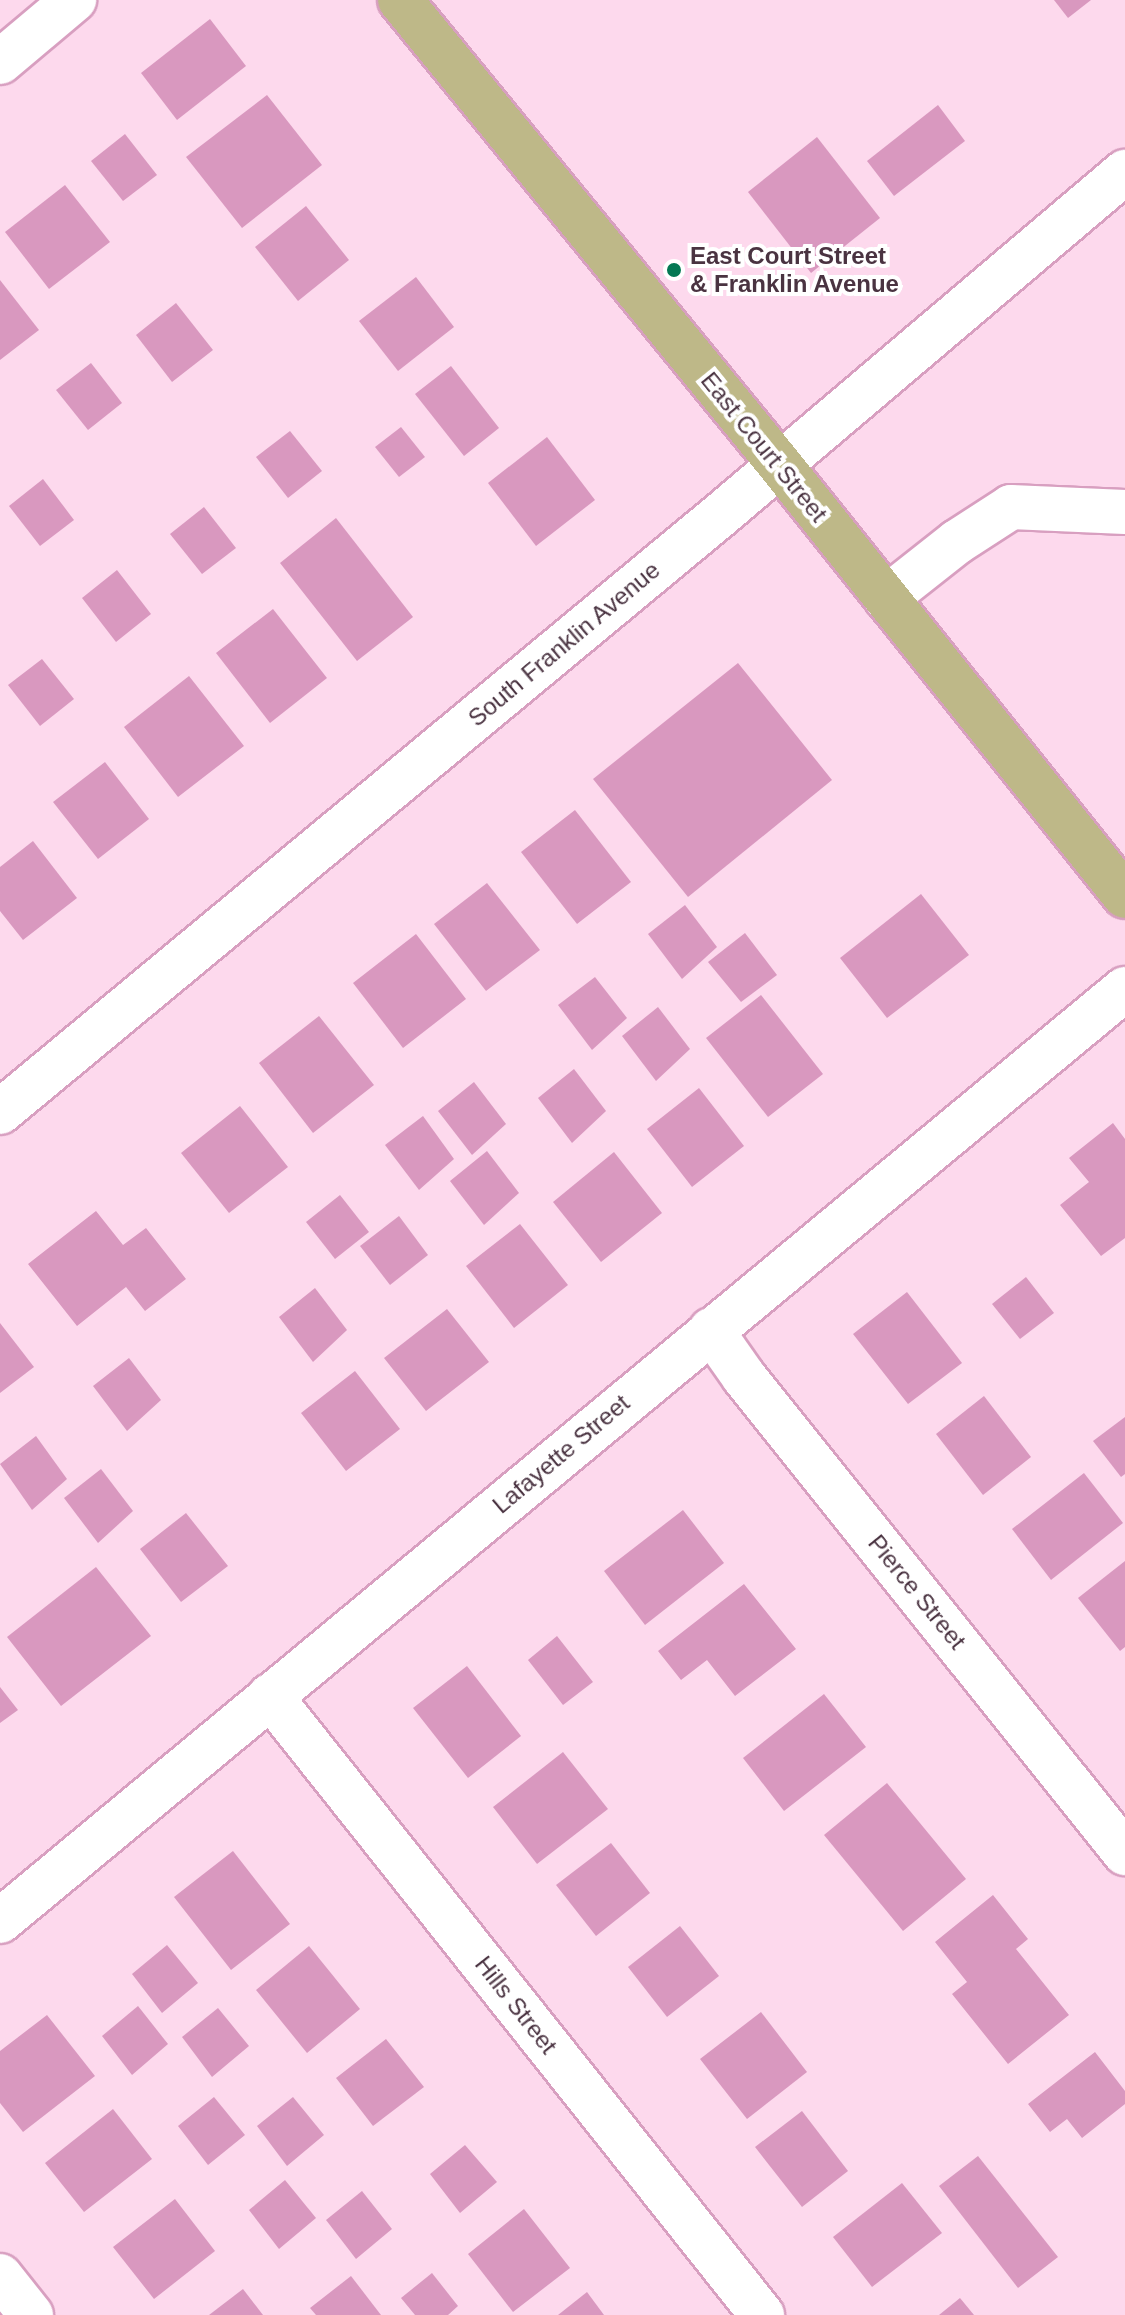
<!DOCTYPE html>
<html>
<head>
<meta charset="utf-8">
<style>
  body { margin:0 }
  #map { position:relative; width:1125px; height:2315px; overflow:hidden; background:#fdd9ed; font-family:Arial,sans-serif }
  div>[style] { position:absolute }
  .building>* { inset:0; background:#d998bf }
  .roads { filter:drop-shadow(2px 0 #d89fc0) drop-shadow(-2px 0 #d89fc0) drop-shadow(0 2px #d89fc0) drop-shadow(0 -2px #d89fc0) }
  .minor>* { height:44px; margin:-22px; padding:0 22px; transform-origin:22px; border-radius:22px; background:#fff }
  .major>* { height:44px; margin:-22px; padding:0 22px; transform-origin:22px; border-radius:22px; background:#beb888 }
  .dots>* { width:22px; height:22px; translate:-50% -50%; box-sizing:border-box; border:4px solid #fff; border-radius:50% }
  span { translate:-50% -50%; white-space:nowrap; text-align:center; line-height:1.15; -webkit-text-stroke:8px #fff; paint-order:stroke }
  .poi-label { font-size:24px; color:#4a3341; font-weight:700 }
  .left { translate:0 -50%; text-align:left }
  .street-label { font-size:24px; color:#4a3341 }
</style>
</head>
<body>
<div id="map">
  <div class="building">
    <div style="clip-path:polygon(1054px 0,1091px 0,1068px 18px)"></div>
    <div style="clip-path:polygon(210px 19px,246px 66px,177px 120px,141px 73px)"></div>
    <div style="clip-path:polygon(267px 95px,322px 165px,242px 228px,186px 157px)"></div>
    <div style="clip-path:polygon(938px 105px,965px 141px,894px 196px,867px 161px)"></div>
    <div style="clip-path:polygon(125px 134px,157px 175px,123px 201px,91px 161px)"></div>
    <div style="clip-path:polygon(817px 137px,880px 218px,811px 273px,748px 192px)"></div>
    <div style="clip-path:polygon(65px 185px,110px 242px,49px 289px,5px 232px)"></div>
    <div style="clip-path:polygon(306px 206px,349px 260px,298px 301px,255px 247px)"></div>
    <div style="clip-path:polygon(416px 277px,454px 327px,398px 371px,359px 321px)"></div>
    <div style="clip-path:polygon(0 280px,39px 330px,0 360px)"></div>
    <div style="clip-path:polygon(176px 303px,213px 350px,172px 382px,136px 335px)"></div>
    <div style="clip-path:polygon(91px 363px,122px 403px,88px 430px,56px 390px)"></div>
    <div style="clip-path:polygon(451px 366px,499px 428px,464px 456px,415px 394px)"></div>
    <div style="clip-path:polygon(401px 427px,425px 457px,399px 477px,375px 447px)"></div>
    <div style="clip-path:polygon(290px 431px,322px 471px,288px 498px,256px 457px)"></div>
    <div style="clip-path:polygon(547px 437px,595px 500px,536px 546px,488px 483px)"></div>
    <div style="clip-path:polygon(43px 479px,74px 520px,40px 546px,9px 506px)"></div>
    <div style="clip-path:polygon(204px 507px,236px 548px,202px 574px,170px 534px)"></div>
    <div style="clip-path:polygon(336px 518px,413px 617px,357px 661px,280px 563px)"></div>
    <div style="clip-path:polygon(117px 570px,151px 614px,116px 642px,82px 598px)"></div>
    <div style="clip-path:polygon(273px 609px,327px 678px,270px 723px,216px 653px)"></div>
    <div style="clip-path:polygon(42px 659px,74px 699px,40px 726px,8px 685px)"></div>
    <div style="clip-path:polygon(738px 663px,832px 780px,688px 897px,593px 779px)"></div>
    <div style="clip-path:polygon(189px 676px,244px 746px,178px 797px,124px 727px)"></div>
    <div style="clip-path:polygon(105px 762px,149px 819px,98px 859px,53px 802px)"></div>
    <div style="clip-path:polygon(575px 810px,631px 882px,577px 924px,521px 852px)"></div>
    <div style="clip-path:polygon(33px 841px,77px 898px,23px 940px,0 911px,0 867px)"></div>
    <div style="clip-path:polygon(487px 883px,540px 950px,486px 991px,434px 924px)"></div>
    <div style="clip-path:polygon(921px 894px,969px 955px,887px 1018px,840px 958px)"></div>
    <div style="clip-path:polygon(685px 905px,717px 947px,682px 979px,648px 934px)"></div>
    <div style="clip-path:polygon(745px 933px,777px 975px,741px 1002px,708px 962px)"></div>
    <div style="clip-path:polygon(416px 934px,466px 999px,403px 1048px,353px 983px)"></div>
    <div style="clip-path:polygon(595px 977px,627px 1018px,592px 1050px,558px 1005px)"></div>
    <div style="clip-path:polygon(761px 995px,823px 1074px,768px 1117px,706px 1038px)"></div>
    <div style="clip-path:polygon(658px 1007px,690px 1049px,656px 1081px,622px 1036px)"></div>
    <div style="clip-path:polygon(319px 1016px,374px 1085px,313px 1133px,259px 1063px)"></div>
    <div style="clip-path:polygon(574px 1069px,606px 1111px,572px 1143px,538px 1098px)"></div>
    <div style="clip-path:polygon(474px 1082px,506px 1124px,472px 1155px,438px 1111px)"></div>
    <div style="clip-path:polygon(699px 1088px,744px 1146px,692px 1187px,647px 1129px)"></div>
    <div style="clip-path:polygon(240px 1106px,288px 1167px,229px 1213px,181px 1153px)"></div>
    <div style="clip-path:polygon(423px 1116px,454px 1159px,419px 1190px,385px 1145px)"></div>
    <div style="clip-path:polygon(1113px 1123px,1125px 1139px,1125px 1238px,1101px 1256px,1060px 1205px,1089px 1182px,1069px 1158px)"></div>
    <div style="clip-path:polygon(487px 1151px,519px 1193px,484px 1225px,450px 1181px)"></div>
    <div style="clip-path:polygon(614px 1152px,662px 1213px,601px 1262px,553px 1202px)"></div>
    <div style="clip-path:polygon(340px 1195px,369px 1232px,335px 1259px,306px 1222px)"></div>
    <div style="clip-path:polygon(96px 1211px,123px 1245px,146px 1228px,186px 1279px,145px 1311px,126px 1287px,77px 1326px,28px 1264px)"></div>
    <div style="clip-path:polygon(399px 1216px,428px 1255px,390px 1285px,360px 1246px)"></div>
    <div style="clip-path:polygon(520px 1224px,568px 1285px,514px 1328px,466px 1266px)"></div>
    <div style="clip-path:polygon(1026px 1277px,1054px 1313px,1020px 1339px,992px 1304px)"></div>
    <div style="clip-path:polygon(315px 1288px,347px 1330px,313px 1362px,279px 1317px)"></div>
    <div style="clip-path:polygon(907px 1292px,962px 1363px,908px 1404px,853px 1334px)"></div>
    <div style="clip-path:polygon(447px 1309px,489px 1362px,426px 1411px,384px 1358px)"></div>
    <div style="clip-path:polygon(0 1323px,34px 1367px,0 1393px)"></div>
    <div style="clip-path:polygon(129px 1358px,161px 1400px,127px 1431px,93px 1386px)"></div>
    <div style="clip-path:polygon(355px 1371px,400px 1429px,346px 1471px,301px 1413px)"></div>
    <div style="clip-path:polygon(984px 1396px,1031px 1457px,983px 1495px,936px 1434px)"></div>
    <div style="clip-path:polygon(1125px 1417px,1125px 1474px,1121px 1477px,1093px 1441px)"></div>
    <div style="clip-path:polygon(36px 1436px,67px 1479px,32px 1510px,0 1464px)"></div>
    <div style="clip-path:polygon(101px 1469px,133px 1511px,98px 1543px,64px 1498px)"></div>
    <div style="clip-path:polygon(1084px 1473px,1123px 1523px,1051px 1580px,1012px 1529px)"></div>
    <div style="clip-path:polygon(683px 1510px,724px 1563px,645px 1625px,604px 1571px)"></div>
    <div style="clip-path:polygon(186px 1513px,228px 1566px,181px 1602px,140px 1549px)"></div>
    <div style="clip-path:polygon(1125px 1561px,1125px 1647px,1120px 1651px,1078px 1598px)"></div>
    <div style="clip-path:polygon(96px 1567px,151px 1636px,61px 1706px,7px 1637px)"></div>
    <div style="clip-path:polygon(744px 1584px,796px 1649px,735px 1696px,707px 1660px,681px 1680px,658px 1651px)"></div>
    <div style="clip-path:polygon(557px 1636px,593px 1682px,563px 1705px,528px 1660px)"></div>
    <div style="clip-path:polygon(467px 1666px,521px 1736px,468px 1778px,413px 1708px)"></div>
    <div style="clip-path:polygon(0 1687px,18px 1710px,0 1723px)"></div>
    <div style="clip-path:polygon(824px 1694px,866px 1747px,784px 1811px,743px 1758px)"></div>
    <div style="clip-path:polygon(563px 1752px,608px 1809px,537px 1864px,493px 1807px)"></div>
    <div style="clip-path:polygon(887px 1783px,966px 1879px,903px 1931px,824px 1835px)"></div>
    <div style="clip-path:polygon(611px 1843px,650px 1893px,596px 1936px,556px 1885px)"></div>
    <div style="clip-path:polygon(233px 1851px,290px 1924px,231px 1970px,174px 1897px)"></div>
    <div style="clip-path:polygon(993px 1895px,1028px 1939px,1016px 1949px,1069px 2015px,1008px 2064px,952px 1994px,967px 1982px,935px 1942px)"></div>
    <div style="clip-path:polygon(680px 1926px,719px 1976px,667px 2017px,628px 1967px)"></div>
    <div style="clip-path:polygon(167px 1945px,198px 1983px,162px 2013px,132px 1974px)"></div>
    <div style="clip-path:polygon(309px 1946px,360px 2009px,307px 2053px,256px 1990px)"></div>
    <div style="clip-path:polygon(138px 2006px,168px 2044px,132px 2075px,102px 2036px)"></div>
    <div style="clip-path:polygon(218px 2008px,249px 2046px,212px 2077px,182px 2037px)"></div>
    <div style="clip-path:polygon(761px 2012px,807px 2072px,747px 2119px,700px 2059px)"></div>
    <div style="clip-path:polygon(47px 2015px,95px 2076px,23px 2132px,0 2103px,0 2051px)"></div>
    <div style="clip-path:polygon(386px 2039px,424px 2087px,373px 2126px,336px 2078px)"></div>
    <div style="clip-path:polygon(1095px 2052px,1125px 2091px,1125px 2104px,1082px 2138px,1067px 2119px,1050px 2132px,1028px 2104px)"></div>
    <div style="clip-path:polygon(214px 2097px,245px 2135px,208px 2165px,178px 2126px)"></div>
    <div style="clip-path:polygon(293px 2097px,324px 2135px,287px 2166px,257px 2126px)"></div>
    <div style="clip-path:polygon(113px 2109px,152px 2159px,84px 2212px,45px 2163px)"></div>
    <div style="clip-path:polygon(802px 2111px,848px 2171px,802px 2207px,755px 2147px)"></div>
    <div style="clip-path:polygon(465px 2145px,497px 2182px,460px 2213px,430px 2174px)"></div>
    <div style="clip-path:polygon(978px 2156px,1058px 2257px,1018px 2288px,939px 2186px)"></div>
    <div style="clip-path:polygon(285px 2180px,316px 2218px,279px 2249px,249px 2210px)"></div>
    <div style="clip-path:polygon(902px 2183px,942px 2233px,872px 2287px,833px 2237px)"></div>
    <div style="clip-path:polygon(362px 2191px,392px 2229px,356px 2259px,326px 2220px)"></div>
    <div style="clip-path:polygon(175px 2199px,215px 2251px,154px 2299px,113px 2247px)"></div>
    <div style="clip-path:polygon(524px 2209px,570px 2268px,513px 2312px,468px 2254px)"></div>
    <div style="clip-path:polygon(432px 2273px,458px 2306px,448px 2315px,415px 2315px,401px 2298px)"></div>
    <div style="clip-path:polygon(351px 2276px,381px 2315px,316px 2315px,310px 2308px)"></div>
    <div style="clip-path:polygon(243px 2289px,263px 2315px,209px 2315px)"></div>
    <div style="clip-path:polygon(587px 2292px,604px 2315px,558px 2315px)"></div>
    <div style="clip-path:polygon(960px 2298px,974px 2315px,939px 2315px)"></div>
  </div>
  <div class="roads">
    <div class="minor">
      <div style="left:0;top:62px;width:97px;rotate:-40deg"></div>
      <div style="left:886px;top:598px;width:90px;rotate:-38.3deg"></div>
      <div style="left:957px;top:542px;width:64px;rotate:-32.9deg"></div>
      <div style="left:1011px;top:507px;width:114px;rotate:2.5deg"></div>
      <div style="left:0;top:1112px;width:932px;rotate:-39.65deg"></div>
      <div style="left:718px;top:517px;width:534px;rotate:-40.29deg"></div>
      <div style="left:711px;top:1330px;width:57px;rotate:54.9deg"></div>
      <div style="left:744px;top:1377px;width:610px;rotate:51.33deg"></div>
      <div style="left:270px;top:1696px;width:791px;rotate:51.52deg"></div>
      <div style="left:0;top:1921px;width:1461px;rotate:-39.64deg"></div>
      <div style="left:0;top:2276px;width:50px;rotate:51.5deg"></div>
    </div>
    <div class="major">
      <div style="left:400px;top:0;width:601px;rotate:50.74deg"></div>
      <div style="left:780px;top:465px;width:552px;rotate:51.32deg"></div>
    </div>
  </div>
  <div class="dots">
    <div style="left:674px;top:270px;background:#047853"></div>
  </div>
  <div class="poi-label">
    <span class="left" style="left:690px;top:270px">East Court Street<br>&amp; Franklin Avenue</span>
  </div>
  <div class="street-label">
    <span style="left:764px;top:447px;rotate:51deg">East Court Street</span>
    <span style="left:564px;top:644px;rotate:-40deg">South Franklin Avenue</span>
    <span style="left:561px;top:1454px;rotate:-40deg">Lafayette Street</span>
    <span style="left:917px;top:1592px;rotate:51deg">Pierce Street</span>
    <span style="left:516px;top:2005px;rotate:52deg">Hills Street</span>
  </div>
</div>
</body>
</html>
